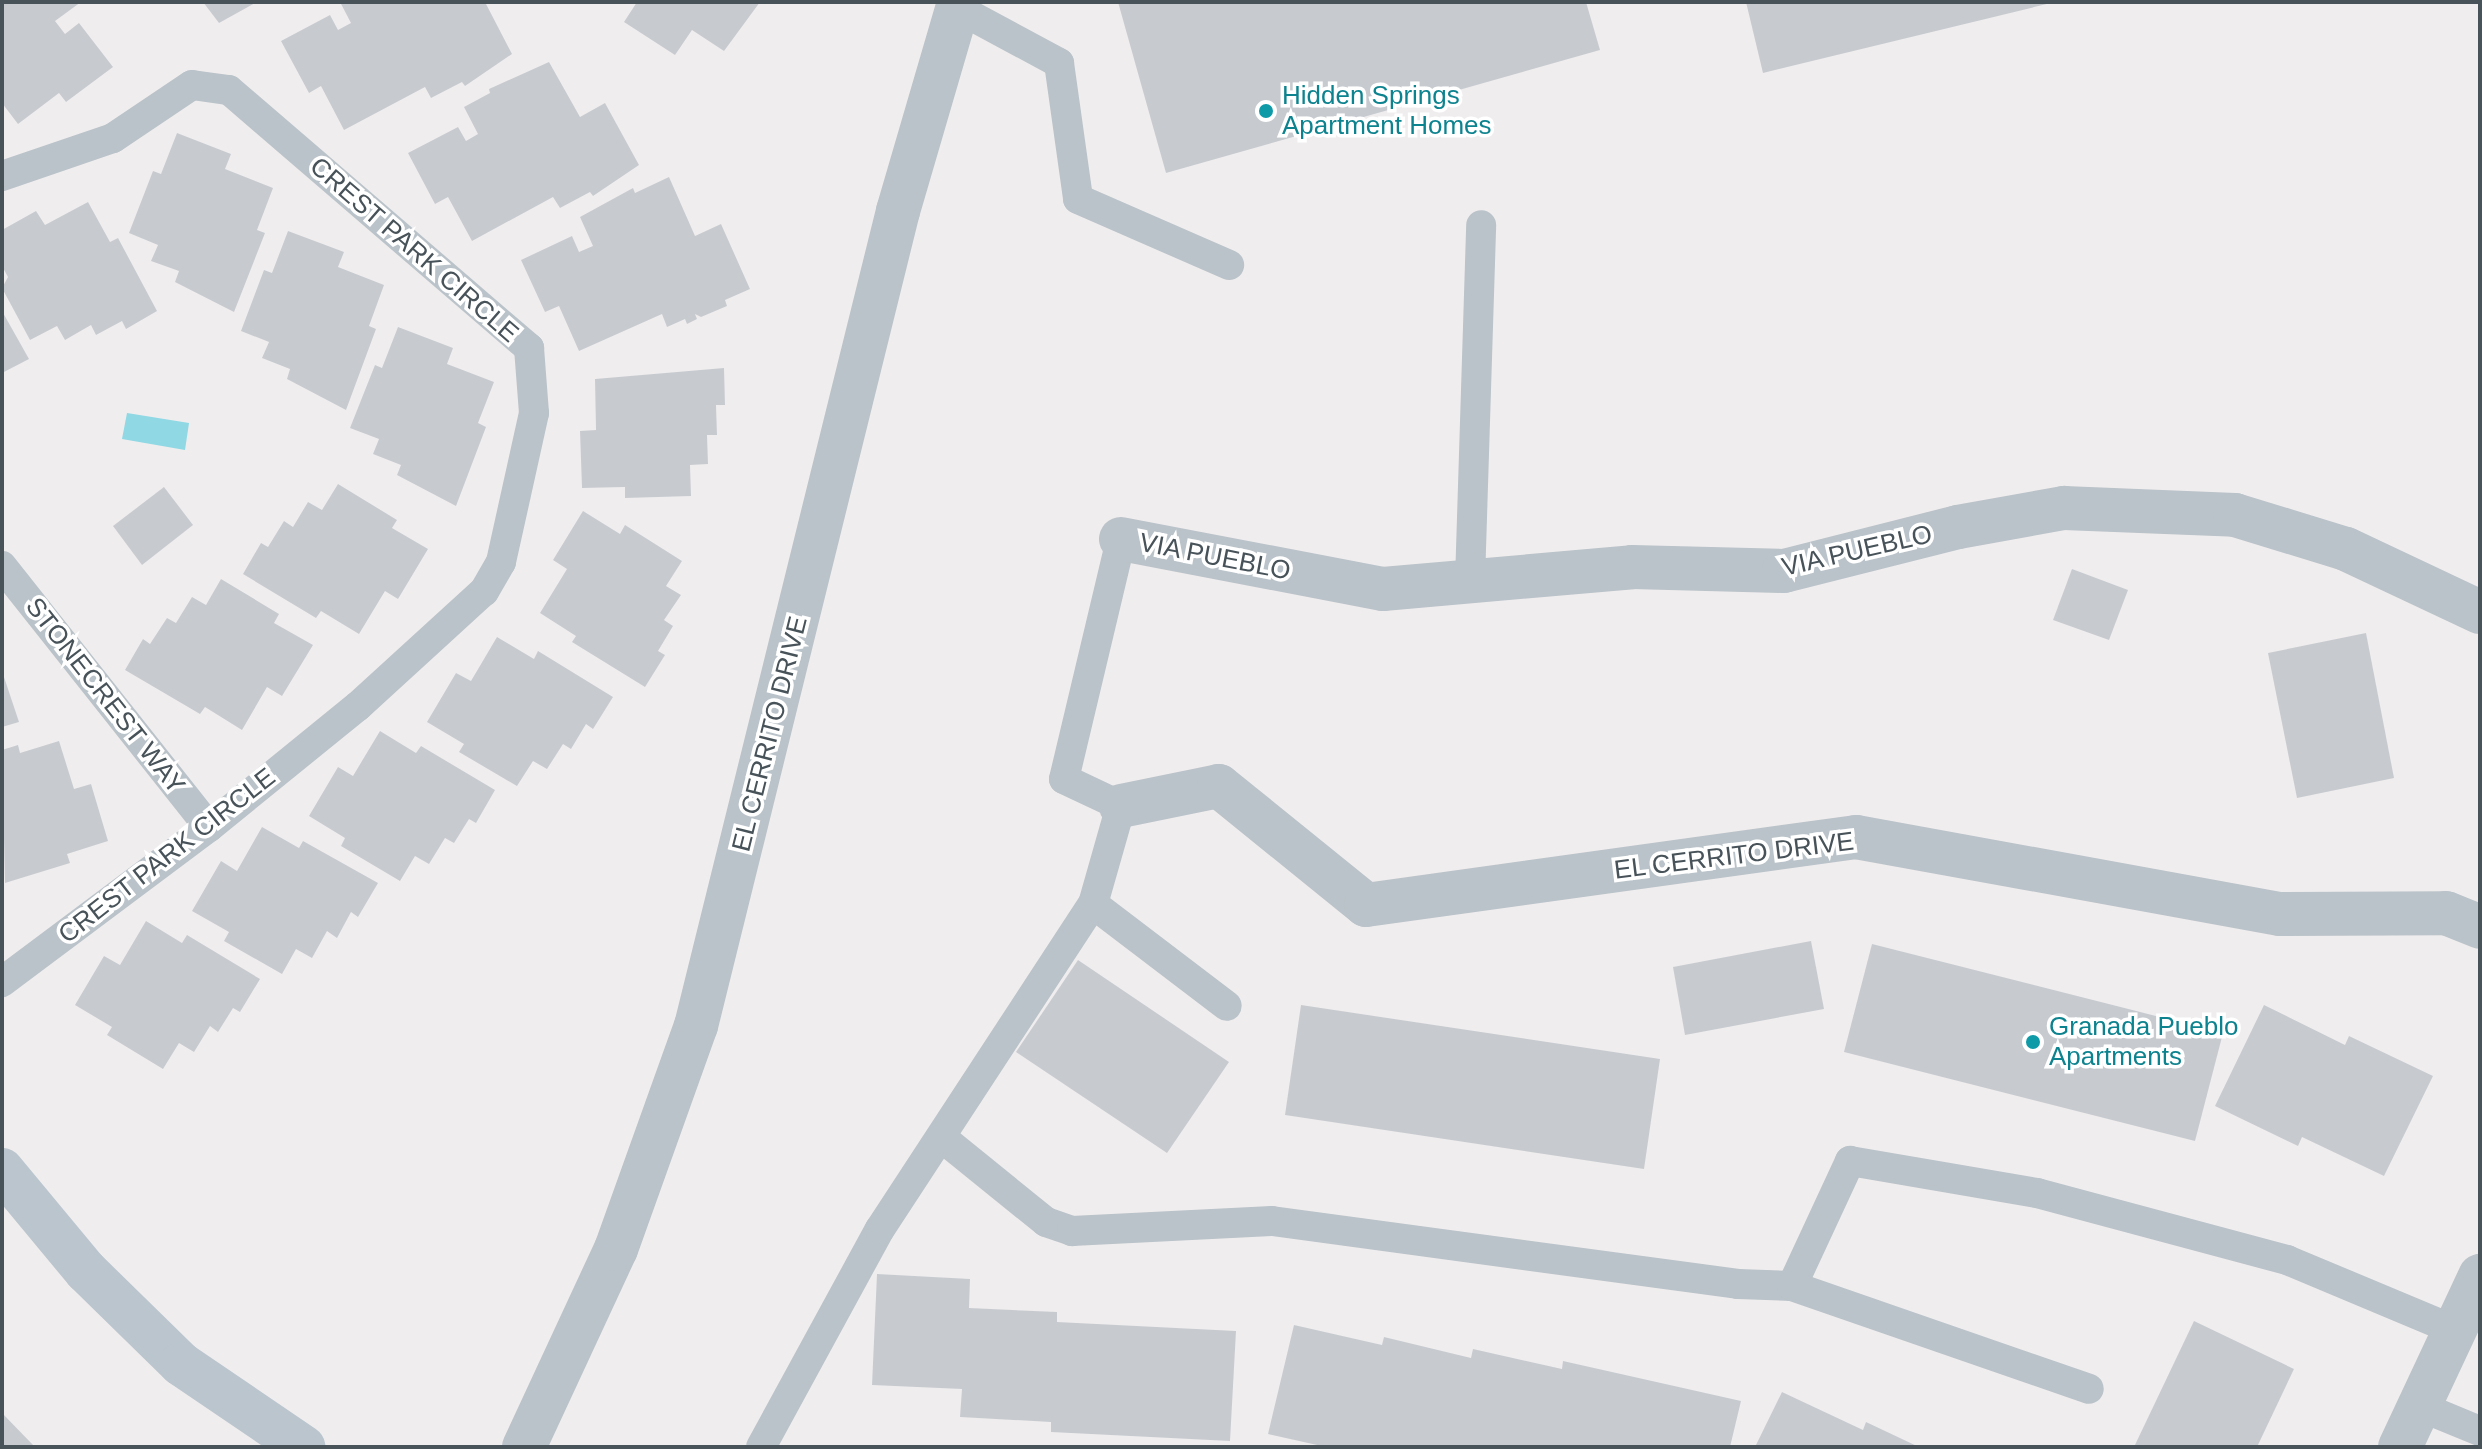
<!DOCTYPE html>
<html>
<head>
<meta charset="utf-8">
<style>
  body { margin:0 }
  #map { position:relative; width:2482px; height:1449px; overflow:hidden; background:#f0edee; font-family:Helvetica,sans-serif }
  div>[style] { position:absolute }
  .water>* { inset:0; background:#8fd8e4 }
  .building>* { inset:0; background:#c7cbd0 }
  .service>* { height:30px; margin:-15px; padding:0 15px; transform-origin:15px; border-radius:15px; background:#bac3c9 }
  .minor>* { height:44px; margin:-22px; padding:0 22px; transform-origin:22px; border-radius:22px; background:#bac3c9 }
  .tertiary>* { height:44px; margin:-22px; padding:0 22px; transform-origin:22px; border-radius:22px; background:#bac3c9 }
  .secondary>* { height:44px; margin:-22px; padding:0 22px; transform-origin:22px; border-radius:22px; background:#bac5ce }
  .dots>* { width:22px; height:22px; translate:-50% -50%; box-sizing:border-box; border:4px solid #fff; border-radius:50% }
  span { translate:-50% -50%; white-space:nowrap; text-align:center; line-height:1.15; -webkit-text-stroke:7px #fff; paint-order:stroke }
  .culture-label { font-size:26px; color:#0d838f }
  .left { translate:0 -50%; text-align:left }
  .street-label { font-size:26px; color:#475259 }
  .frame { position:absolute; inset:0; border:4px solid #475259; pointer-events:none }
</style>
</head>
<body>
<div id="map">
  <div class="water">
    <div style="clip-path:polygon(127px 413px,189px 423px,185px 450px,122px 439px)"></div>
  </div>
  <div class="building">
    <div style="clip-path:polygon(2px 2px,81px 2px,55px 21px,65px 34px,79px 23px,113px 67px,66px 102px,59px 93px,18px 124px,2px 103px)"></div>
    <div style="clip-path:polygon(203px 2px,257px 2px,219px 23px)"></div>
    <div style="clip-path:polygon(340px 2px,485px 2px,512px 54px,465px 86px,462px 82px,431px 98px,425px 87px,344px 130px,321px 86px,309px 93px,281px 41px,330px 15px,338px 30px,351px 23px)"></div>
    <div style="clip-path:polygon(637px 2px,760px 2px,724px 51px,692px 30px,675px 55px,624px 22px)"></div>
    <div style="clip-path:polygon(1118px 2px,1586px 2px,1600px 50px,1166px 173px)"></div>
    <div style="clip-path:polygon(1746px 2px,2051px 2px,2051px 3px,1763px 73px)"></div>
    <div style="clip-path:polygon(549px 62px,580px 117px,605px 103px,639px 165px,593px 196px,590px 192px,560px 208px,553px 197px,472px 241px,448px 197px,435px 204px,408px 153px,458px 127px,466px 141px,478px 134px,464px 107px,490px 93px,489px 89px)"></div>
    <div style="clip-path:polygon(177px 133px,231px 154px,225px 169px,273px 188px,257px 230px,265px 233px,234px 312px,175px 282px,179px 271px,151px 261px,158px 245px,129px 233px,153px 171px,161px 174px)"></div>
    <div style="clip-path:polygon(669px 177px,695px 236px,721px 224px,750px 289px,725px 300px,727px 306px,701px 317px,695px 314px,697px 319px,687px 324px,685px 319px,667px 327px,662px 314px,579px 351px,559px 306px,545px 312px,521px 260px,572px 236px,579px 252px,593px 246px,580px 217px,633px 188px,635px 193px)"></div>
    <div style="clip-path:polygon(88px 202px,110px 242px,118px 238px,157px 311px,126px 329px,122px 321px,96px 335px,91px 325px,65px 340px,57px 326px,30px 340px,2px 288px,8px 277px,2px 266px,2px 230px,36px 211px,45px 225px)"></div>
    <div style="clip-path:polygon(288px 231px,344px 252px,338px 267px,384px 285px,369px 326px,376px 329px,346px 410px,287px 379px,290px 369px,262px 358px,269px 342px,241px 331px,264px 270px,272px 273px)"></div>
    <div style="clip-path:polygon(2px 311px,29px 359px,2px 373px)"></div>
    <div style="clip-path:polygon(398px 327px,453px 348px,447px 364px,494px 382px,478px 423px,486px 427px,456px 506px,397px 475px,401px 465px,373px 454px,379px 439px,350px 428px,375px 365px,382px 368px)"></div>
    <div style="clip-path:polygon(724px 368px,725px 405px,716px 405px,717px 435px,707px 435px,708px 464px,690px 465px,691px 496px,625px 498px,625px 487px,582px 488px,580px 431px,596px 430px,595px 379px)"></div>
    <div style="clip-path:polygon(338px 484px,397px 520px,392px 528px,428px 549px,398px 599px,385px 591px,359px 634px,321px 611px,316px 618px,243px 574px,261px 543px,268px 547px,284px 521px,293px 527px,308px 502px,322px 510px)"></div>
    <div style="clip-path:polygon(164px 487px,193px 525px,142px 565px,113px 526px)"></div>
    <div style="clip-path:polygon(583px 511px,620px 534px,625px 525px,682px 561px,666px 586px,681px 595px,664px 620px,673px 626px,658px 651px,665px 655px,645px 687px,572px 642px,576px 636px,540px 613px,567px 569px,553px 560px)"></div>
    <div style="clip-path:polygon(2072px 569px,2128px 590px,2109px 640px,2053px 620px)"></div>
    <div style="clip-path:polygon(221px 579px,279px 614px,274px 623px,313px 645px,282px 696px,267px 687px,242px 730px,205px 707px,200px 714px,125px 670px,143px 639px,150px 644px,167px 618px,176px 623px,192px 597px,206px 605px)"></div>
    <div style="clip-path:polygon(2366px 633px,2394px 778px,2297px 798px,2268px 653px)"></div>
    <div style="clip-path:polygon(497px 637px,534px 659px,538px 651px,613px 697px,593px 729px,586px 724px,571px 749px,563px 744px,547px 769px,533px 761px,517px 786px,459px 752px,464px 744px,427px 722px,456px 673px,471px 681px)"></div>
    <div style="clip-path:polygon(2px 671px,19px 722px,2px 727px)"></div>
    <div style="clip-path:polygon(380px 731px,416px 753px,421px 746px,495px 790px,476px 823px,469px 819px,454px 843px,445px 838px,429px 864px,415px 856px,400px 881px,341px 846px,345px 838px,309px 816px,338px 767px,353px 776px)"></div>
    <div style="clip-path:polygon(59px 741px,74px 789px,91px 784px,108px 841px,67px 854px,70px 863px,5px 883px,2px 750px,18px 745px,20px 753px)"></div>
    <div style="clip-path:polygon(262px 827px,299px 848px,303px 841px,378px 883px,358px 917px,351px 912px,337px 938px,327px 931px,312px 958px,296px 949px,282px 974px,224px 941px,229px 932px,192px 911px,221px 861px,237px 871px)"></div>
    <div style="clip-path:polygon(146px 921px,182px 943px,187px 935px,260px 979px,240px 1012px,233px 1008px,218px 1032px,210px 1026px,194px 1052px,179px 1043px,163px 1069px,107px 1035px,112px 1027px,75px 1005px,104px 956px,120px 965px)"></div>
    <div style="clip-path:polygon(1811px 941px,1824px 1009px,1685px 1035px,1673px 967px)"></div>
    <div style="clip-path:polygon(1872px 944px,2223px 1033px,2195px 1141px,1844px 1052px)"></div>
    <div style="clip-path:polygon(1078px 960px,1229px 1062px,1167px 1153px,1016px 1052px)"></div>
    <div style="clip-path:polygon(1301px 1005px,1660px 1059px,1644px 1169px,1285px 1115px)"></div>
    <div style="clip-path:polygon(2264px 1005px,2345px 1045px,2349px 1036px,2433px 1076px,2384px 1176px,2302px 1137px,2298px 1146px,2215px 1106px)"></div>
    <div style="clip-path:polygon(877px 1274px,970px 1279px,969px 1308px,1057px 1312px,1057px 1322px,1236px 1331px,1230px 1441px,1051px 1432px,1051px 1422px,960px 1417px,962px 1389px,872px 1385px)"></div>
    <div style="clip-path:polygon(2194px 1321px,2294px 1369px,2257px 1447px,2134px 1447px)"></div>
    <div style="clip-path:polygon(1294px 1325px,1382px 1345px,1384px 1337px,1471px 1358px,1473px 1349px,1562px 1369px,1563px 1361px,1741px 1401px,1730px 1447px,1326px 1447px,1268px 1434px)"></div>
    <div style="clip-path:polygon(1782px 1392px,1863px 1430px,1866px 1422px,1919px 1447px,1755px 1447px)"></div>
    <div style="clip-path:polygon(2px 1413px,35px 1447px,2px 1447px)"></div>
  </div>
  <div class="service">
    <div style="left:957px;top:8px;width:116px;rotate:28.3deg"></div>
    <div style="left:1059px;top:63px;width:137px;rotate:82deg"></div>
    <div style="left:1078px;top:199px;width:165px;rotate:23.6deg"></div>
    <div style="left:2px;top:176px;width:117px;rotate:-18.9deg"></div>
    <div style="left:113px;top:138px;width:95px;rotate:-33.9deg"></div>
    <div style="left:192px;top:85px;width:37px;rotate:8deg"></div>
    <div style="left:229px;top:90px;width:396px;rotate:40.7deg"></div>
    <div style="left:529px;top:348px;width:65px;rotate:85.6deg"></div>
    <div style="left:534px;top:413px;width:153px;rotate:102.5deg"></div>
    <div style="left:501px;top:562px;width:34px;rotate:120deg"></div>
    <div style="left:484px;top:591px;width:171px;rotate:137.6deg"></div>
    <div style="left:358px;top:706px;width:192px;rotate:140.9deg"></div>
    <div style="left:209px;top:827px;width:259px;rotate:143.2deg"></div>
    <div style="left:2px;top:566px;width:333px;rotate:51.6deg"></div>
    <div style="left:1470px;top:581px;width:356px;rotate:-88.2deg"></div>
    <div style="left:1093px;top:904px;width:168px;rotate:37.3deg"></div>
    <div style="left:941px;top:1137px;width:135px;rotate:39deg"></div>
    <div style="left:1046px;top:1222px;width:28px;rotate:19deg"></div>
    <div style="left:1072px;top:1231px;width:200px;rotate:-2.9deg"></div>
    <div style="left:1272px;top:1221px;width:470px;rotate:7.7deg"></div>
    <div style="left:1738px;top:1284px;width:54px;rotate:2.1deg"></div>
    <div style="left:1792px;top:1286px;width:138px;rotate:-65.1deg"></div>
    <div style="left:1850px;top:1161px;width:190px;rotate:9.7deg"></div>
    <div style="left:2037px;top:1193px;width:259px;rotate:15deg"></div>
    <div style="left:2287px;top:1260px;width:181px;rotate:22.7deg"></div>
    <div style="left:1792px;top:1286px;width:314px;rotate:19.1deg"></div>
    <div style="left:2419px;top:1406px;width:66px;rotate:22.3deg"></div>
    <div style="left:761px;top:1447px;width:248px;rotate:-61.4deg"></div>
    <div style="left:880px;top:1229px;width:389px;rotate:-56.8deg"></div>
    <div style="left:1093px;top:904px;width:102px;rotate:-74.1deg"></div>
    <div style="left:1121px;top:806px;width:63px;rotate:-154.7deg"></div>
    <div style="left:1064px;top:779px;width:247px;rotate:-76.6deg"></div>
  </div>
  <div class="minor">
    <div style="left:1121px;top:539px;width:267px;rotate:10.8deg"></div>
    <div style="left:1383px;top:589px;width:250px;rotate:-5deg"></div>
    <div style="left:1632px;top:567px;width:152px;rotate:1.5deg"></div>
    <div style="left:1784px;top:571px;width:179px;rotate:-14.2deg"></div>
    <div style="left:1958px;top:527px;width:108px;rotate:-10.2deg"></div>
    <div style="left:2064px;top:508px;width:171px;rotate:2.3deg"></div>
    <div style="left:2235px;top:515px;width:116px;rotate:17deg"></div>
    <div style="left:2346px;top:549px;width:148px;rotate:25.2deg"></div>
    <div style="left:1121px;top:806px;width:100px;rotate:-11.5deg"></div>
    <div style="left:1219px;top:786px;width:189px;rotate:39deg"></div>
    <div style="left:1366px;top:905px;width:495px;rotate:-7.9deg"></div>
    <div style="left:1856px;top:837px;width:431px;rotate:10.3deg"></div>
    <div style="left:2280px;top:914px;width:166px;rotate:-0.3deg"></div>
    <div style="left:2446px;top:913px;width:37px;rotate:22deg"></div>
    <div style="left:2400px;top:1447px;width:189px;rotate:-64.9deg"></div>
  </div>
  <div class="tertiary">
    <div style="left:524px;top:1447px;width:218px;rotate:-65.1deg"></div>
    <div style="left:616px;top:1249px;width:237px;rotate:-70.3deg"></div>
    <div style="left:696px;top:1026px;width:840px;rotate:-76.08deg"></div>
    <div style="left:898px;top:211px;width:218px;rotate:-73.7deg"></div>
  </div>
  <div class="secondary">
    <div style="left:2px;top:1170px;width:131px;rotate:50.3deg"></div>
    <div style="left:86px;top:1271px;width:133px;rotate:44.4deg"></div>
    <div style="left:181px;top:1364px;width:148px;rotate:34.2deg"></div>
  </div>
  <div class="dots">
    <div style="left:1266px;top:111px;background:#0f9aa8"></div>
    <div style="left:2033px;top:1042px;background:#0f9aa8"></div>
  </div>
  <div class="culture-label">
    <span class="left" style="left:1282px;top:111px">Hidden Springs<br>Apartment Homes</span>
    <span class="left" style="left:2049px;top:1042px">Granada Pueblo<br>Apartments</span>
  </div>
  <div class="street-label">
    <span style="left:414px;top:250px;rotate:41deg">CREST PARK CIRCLE</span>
    <span style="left:1857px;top:551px;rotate:-13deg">VIA PUEBLO</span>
    <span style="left:1215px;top:557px;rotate:11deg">VIA PUEBLO</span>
    <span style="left:105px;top:696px;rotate:52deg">STONECREST WAY</span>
    <span style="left:770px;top:734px;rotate:-76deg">EL CERRITO DRIVE</span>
    <span style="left:167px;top:856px;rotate:-38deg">CREST PARK CIRCLE</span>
    <span style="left:1734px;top:856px;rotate:-7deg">EL CERRITO DRIVE</span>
  </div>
  <div class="frame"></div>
</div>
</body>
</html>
